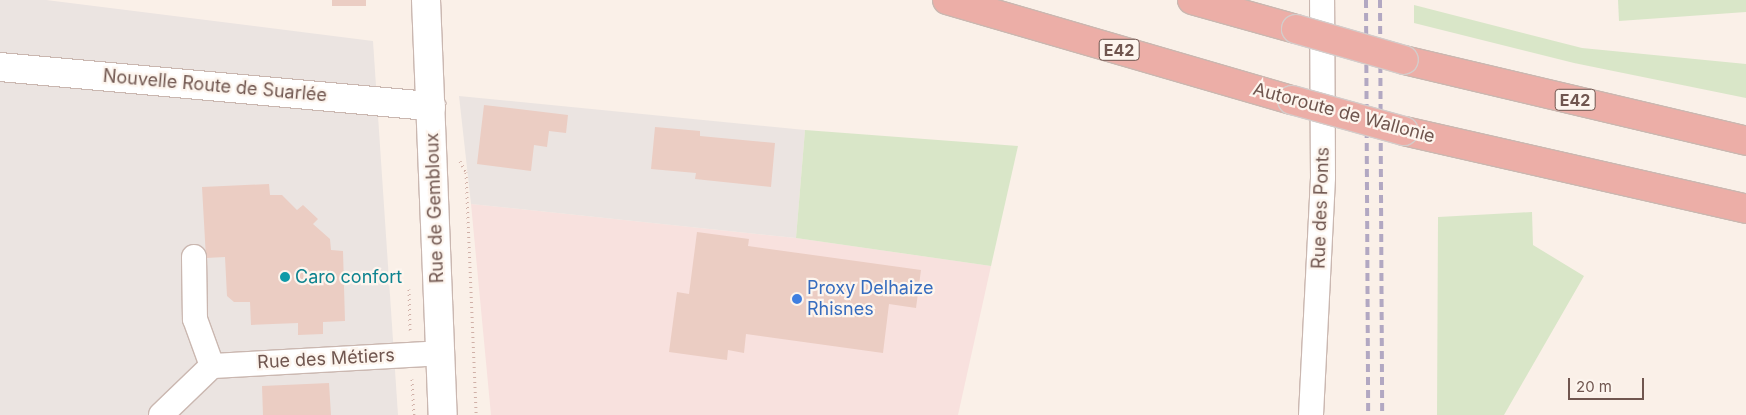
<!DOCTYPE html>
<html>
<head>
<meta charset="utf-8">
<style>
  body { margin:0 }
  #map { position:relative; width:1746px; height:415px; overflow:hidden; background:#faf0e8; font-family:Inter,sans-serif }
  div>[style] { position:absolute }
  .commercial>* { inset:0; background:#f8e1de }
  .industrial>* { inset:0; background:#ebe4e1 }
  .green>* { inset:0; background:#d9e6c8 }
  .building>* { inset:0; background:#ebcdc3 }
  .path>* { height:3px; margin-top:-1.5px; transform-origin:0; background:repeating-linear-gradient(90deg,#d0b0a7 0 1px,transparent 0 5px) }
  .roads { filter:drop-shadow(1px 0 #cab7b0) drop-shadow(-1px 0 #cab7b0) drop-shadow(0 1px #cab7b0) drop-shadow(0 -1px #cab7b0) }
  .street>* { height:24px; margin:-12px; padding:0 12px; transform-origin:12px; border-radius:12px; background:#fff }
  .secondary>* { height:28px; margin:-14px; padding:0 14px; transform-origin:14px; border-radius:14px; background:#fff }
  .highway>* { height:28px; margin:-14px; padding:0 14px; transform-origin:14px; border-radius:14px; background:#ecaea7 }
  .rail>* { height:4px; margin-top:-2px; transform-origin:0; background:repeating-linear-gradient(90deg,#b2a8c2 0 8px,transparent 0 13px) }
  .bridges { filter:drop-shadow(1px 0 #d4ccca) drop-shadow(-1px 0 #d4ccca) drop-shadow(0 1px #d4ccca) drop-shadow(0 -1px #d4ccca) }
  .highway-bridge>* { height:28px; margin:-14px; padding:0 14px; transform-origin:14px; border-radius:14px; background:#ecaea7 }
  .dots>* { width:14px; height:14px; translate:-50% -50%; box-sizing:border-box; border:2px solid #fdf5ee; border-radius:50% }
  span { translate:-50% -50%; white-space:nowrap; text-align:center; line-height:1.15; -webkit-text-stroke:4.5px #fdf5ee; paint-order:stroke }
  .shield-label span { padding:1px 4px; background:#fdf5ee; border:1px solid; border-radius:4px; -webkit-text-stroke-width:0 }
  .shield-label { font-size:16px; color:#70564f; font-weight:700 }
  .street-label { font-size:18px; color:#70564f }
  .culture-label { font-size:18px; color:#0d838f }
  .left { translate:0 -50%; text-align:left }
  .shop-label { font-size:18px; color:#366cbe }
  .scale { position:absolute; left:1568px; top:378px; width:76px; height:22px; box-sizing:border-box; border:2px solid #70564f; border-top:0; padding-left:6px; font-size:15px; line-height:18px; white-space:nowrap; color:#70564f; -webkit-text-stroke:4px #fdf5ee; paint-order:stroke }
</style>
</head>
<body>
<div id="map">
  <div class="commercial">
    <div style="clip-path:polygon(471px 204px,796px 238px,991px 266px,958px 415px,491px 415px)"></div>
  </div>
  <div class="industrial">
    <div style="clip-path:polygon(0 0,46px 0,373px 41px,398px 415px,0 415px)"></div>
    <div style="clip-path:polygon(459px 96px,805px 130px,796px 238px,471px 204px)"></div>
  </div>
  <div class="green">
    <div style="clip-path:polygon(1618px 0,1746px 0,1746px 12px,1619px 21px)"></div>
    <div style="clip-path:polygon(1414px 5px,1582px 48px,1746px 64px,1746px 98px,1574px 63px,1414px 23px)"></div>
    <div style="clip-path:polygon(805px 130px,1018px 146px,991px 266px,796px 238px)"></div>
    <div style="clip-path:polygon(1532px 212px,1533px 245px,1584px 276px,1504px 415px,1437px 415px,1438px 217px)"></div>
  </div>
  <div class="building">
    <div style="clip-path:polygon(332px 0,366px 0,366px 6px,332px 6px)"></div>
    <div style="clip-path:polygon(484px 105px,568px 115px,566px 133px,549px 131px,547px 147px,534px 145px,531px 171px,477px 164px)"></div>
    <div style="clip-path:polygon(655px 127px,700px 131px,700px 136px,775px 143px,771px 187px,695px 179px,696px 173px,651px 169px)"></div>
    <div style="clip-path:polygon(269px 184px,270px 195px,282px 195px,297px 210px,303px 205px,318px 219px,313px 224px,330px 239px,331px 250px,343px 251px,345px 321px,323px 322px,323px 334px,298px 335px,298px 323px,251px 325px,250px 302px,234px 302px,227px 296px,225px 257px,206px 258px,202px 187px)"></div>
    <div style="clip-path:polygon(697px 232px,749px 239px,748px 246px,921px 270px,916px 308px,889px 304px,883px 353px,746px 334px,744px 353px,728px 350px,727px 360px,669px 352px,677px 292px,689px 294px)"></div>
    <div style="clip-path:polygon(329px 383px,331px 415px,263px 415px,262px 386px)"></div>
  </div>
  <div class="path">
    <div style="left:460px;top:161px;width:13px;rotate:61deg"></div>
    <div style="left:466px;top:172px;width:243px;rotate:87.6deg"></div>
    <div style="left:409px;top:289px;width:41px;rotate:88.6deg"></div>
    <div style="left:412px;top:379px;width:36px;rotate:87deg"></div>
  </div>
  <div class="roads">
    <div class="street">
      <div style="left:194px;top:257px;width:62px;rotate:89.1deg"></div>
      <div style="left:195px;top:319px;width:50px;rotate:70.1deg"></div>
      <div style="left:161px;top:415px;width:71px;rotate:-43.9deg"></div>
      <div style="left:212px;top:366px;width:229px;rotate:-3.2deg"></div>
      <div style="left:1311px;top:415px;width:238px;rotate:-87.1deg"></div>
      <div style="left:1323px;top:177px;width:177px;rotate:-90.3deg"></div>
    </div>
    <div class="secondary">
      <div style="left:426px;top:0;width:415px;rotate:87.7deg"></div>
      <div style="left:0;top:67px;width:433px;rotate:5.2deg"></div>
    </div>
    <div class="highway">
      <div style="left:947px;top:0;width:359px;rotate:16.2deg"></div>
      <div style="left:1192px;top:0;width:108px;rotate:15.6deg"></div>
      <div style="left:1404px;top:60px;width:351px;rotate:13.3deg"></div>
      <div style="left:1404px;top:131px;width:351px;rotate:12.8deg"></div>
    </div>
  </div>
  <div class="rail">
    <div style="left:1366px;top:0;width:415px;rotate:89.7deg"></div>
    <div style="left:1380px;top:0;width:415px;rotate:89.7deg"></div>
  </div>
  <div class="bridges">
    <div class="highway-bridge">
      <div style="left:1296px;top:29px;width:112px;rotate:16deg"></div>
      <div style="left:1292px;top:100px;width:116px;rotate:15.5deg"></div>
    </div>
  </div>
  <div class="dots">
    <div style="left:285px;top:277px;background:#0f9aa8"></div>
    <div style="left:797px;top:299px;background:#3f7fe0"></div>
  </div>
  <div class="shield-label">
    <span style="left:1119px;top:50px">E42</span>
    <span style="left:1575px;top:100px">E42</span>
  </div>
  <div class="street-label">
    <span style="left:215px;top:86px;rotate:5deg">Nouvelle Route de Suarlée</span>
    <span style="left:1344px;top:113px;rotate:15deg">Autoroute de Wallonie</span>
    <span style="left:435px;top:208px;rotate:-92deg">Rue de Gembloux</span>
    <span style="left:1321px;top:208px;rotate:-88deg">Rue des Ponts</span>
    <span style="left:326px;top:359px;rotate:-3deg">Rue des Métiers</span>
  </div>
  <div class="culture-label">
    <span class="left" style="left:295px;top:277px">Caro confort</span>
  </div>
  <div class="shop-label">
    <span class="left" style="left:807px;top:299px">Proxy Delhaize<br>Rhisnes</span>
  </div>
  <div class="scale">20 m</div>
</div>
</body>
</html>
